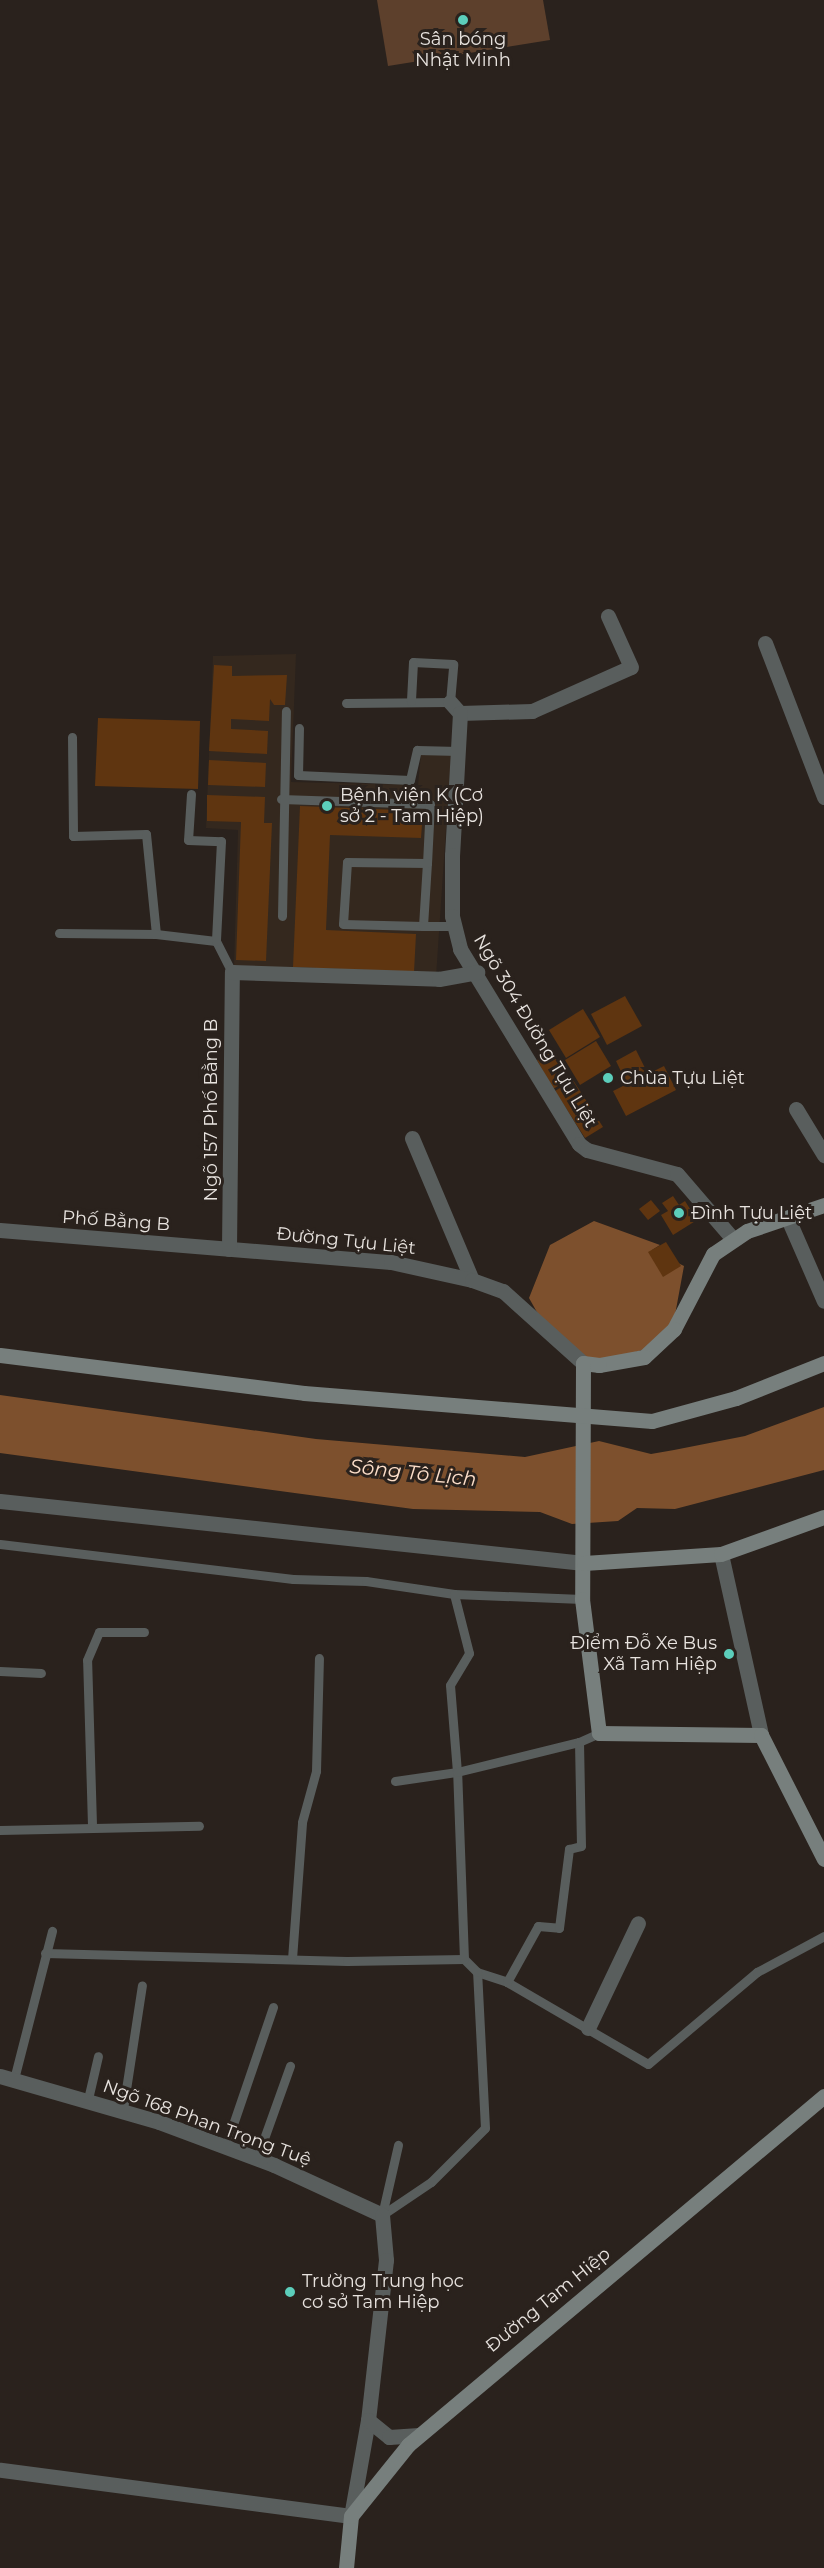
<!DOCTYPE html>
<html>
<head>
<meta charset="utf-8">
<style>
  body { margin:0 }
  #map { position:relative; width:824px; height:2568px; overflow:hidden; background:#2a221d; font-family:Montserrat,sans-serif }
  div>[style] { position:absolute }
  .built>* { inset:0; background:#34281e }
  .green>* { inset:0; background:#5d402c }
  .water>* { inset:0; background:#7d502d }
  .building>* { inset:0; background:#5f3510 }
  .lane>* { height:9px; margin:-4.5px; padding:0 4.5px; transform-origin:4.5px; border-radius:4.5px; background:#595e5d }
  .street>* { height:15px; margin:-7.5px; padding:0 7.5px; transform-origin:7.5px; border-radius:7.5px; background:#595e5d }
  .secondary>* { height:15px; margin:-7.5px; padding:0 7.5px; transform-origin:7.5px; border-radius:7.5px; background:#777f7d }
  .dots>* { width:16px; height:16px; translate:-50% -50%; box-sizing:border-box; border:3px solid #2a221d; border-radius:50% }
  span { translate:-50% -50%; white-space:nowrap; text-align:center; line-height:1.15; -webkit-text-stroke:6px #2a221d; paint-order:stroke }
  .poi-label { font-size:18px; color:#e8e3df }
  .left { translate:0 -50%; text-align:left }
  .right { translate:-100% -50%; text-align:right }
  .street-label { font-size:18px; color:#e8e3df }
  .water-label { font-size:20px; color:#fcdec9; font-style:italic }
</style>
</head>
<body>
<div id="map">
  <div class="built">
    <div style="clip-path:polygon(296px 654px,291px 782px,418px 785px,421px 754px,451px 755px,436px 977px,234px 967px,238px 830px,206px 828px,213px 656px)"></div>
  </div>
  <div class="green">
    <div style="clip-path:polygon(377px 0,543px 0,550px 40px,388px 66px)"></div>
  </div>
  <div class="water">
    <div style="clip-path:polygon(594px 1221px,660px 1245px,652px 1250px,684px 1266px,675px 1315px,660px 1345px,604px 1361px,583px 1356px,538px 1314px,529px 1298px,550px 1245px)"></div>
    <div style="clip-path:polygon(0 1395px,316px 1439px,525px 1457px,599px 1441px,651px 1454px,674px 1450px,745px 1436px,824px 1407px,824px 1470px,675px 1509px,637px 1508px,618px 1521px,572px 1524px,540px 1512px,413px 1509px,0 1453px)"></div>
  </div>
  <div class="building">
    <div style="clip-path:polygon(214px 665px,232px 666px,232px 676px,287px 675px,285px 705px,274px 705px,270px 699px,269px 721px,231px 719px,231px 729px,268px 731px,267px 754px,209px 751px)"></div>
    <div style="clip-path:polygon(98px 718px,200px 721px,198px 789px,95px 786px)"></div>
    <div style="clip-path:polygon(209px 760px,266px 763px,265px 787px,208px 785px)"></div>
    <div style="clip-path:polygon(207px 795px,265px 797px,264px 823px,272px 823px,266px 961px,236px 960px,241px 822px,207px 821px)"></div>
    <div style="clip-path:polygon(300px 806px,423px 811px,421px 838px,330px 835px,326px 930px,416px 934px,414px 972px,293px 967px)"></div>
    <div style="clip-path:polygon(625px 996px,642px 1026px,607px 1045px,591px 1014px)"></div>
    <div style="clip-path:polygon(583px 1009px,600px 1037px,566px 1058px,549px 1030px)"></div>
    <div style="clip-path:polygon(596px 1041px,611px 1066px,580px 1085px,565px 1060px)"></div>
    <div style="clip-path:polygon(636px 1050px,648px 1074px,664px 1066px,676px 1090px,626px 1116px,613px 1091px,627px 1084px,616px 1061px)"></div>
    <div style="clip-path:polygon(552px 1052px,568px 1080px,553px 1089px,537px 1060px)"></div>
    <div style="clip-path:polygon(573px 1080px,603px 1127px,585px 1138px,555px 1091px)"></div>
    <div style="clip-path:polygon(673px 1196px,679px 1205px,685px 1201px,697px 1220px,673px 1235px,661px 1215px,668px 1211px,662px 1203px)"></div>
    <div style="clip-path:polygon(651px 1200px,660px 1211px,648px 1220px,639px 1209px)"></div>
    <div style="clip-path:polygon(666px 1242px,681px 1266px,663px 1277px,648px 1252px)"></div>
  </div>
  <div class="lane">
    <div style="left:346px;top:703px;width:104px;rotate:-0.6deg"></div>
    <div style="left:450px;top:702px;width:38px;rotate:-85deg"></div>
    <div style="left:453px;top:664px;width:40px;rotate:-177.1deg"></div>
    <div style="left:413px;top:662px;width:39px;rotate:93deg"></div>
    <div style="left:299px;top:728px;width:47px;rotate:91.2deg"></div>
    <div style="left:298px;top:775px;width:112px;rotate:2.6deg"></div>
    <div style="left:410px;top:780px;width:31px;rotate:-77deg"></div>
    <div style="left:417px;top:750px;width:41px;rotate:1.4deg"></div>
    <div style="left:72px;top:737px;width:99px;rotate:89.4deg"></div>
    <div style="left:73px;top:836px;width:73px;rotate:-1.6deg"></div>
    <div style="left:146px;top:834px;width:100px;rotate:84.3deg"></div>
    <div style="left:156px;top:934px;width:60px;rotate:6.7deg"></div>
    <div style="left:216px;top:941px;width:35px;rotate:63deg"></div>
    <div style="left:191px;top:794px;width:46px;rotate:93.7deg"></div>
    <div style="left:188px;top:840px;width:33px;rotate:2deg"></div>
    <div style="left:221px;top:841px;width:100px;rotate:92.9deg"></div>
    <div style="left:281px;top:799px;width:149px;rotate:1.9deg"></div>
    <div style="left:430px;top:804px;width:59px;rotate:92.9deg"></div>
    <div style="left:282px;top:916px;width:205px;rotate:-88.9deg"></div>
    <div style="left:423px;top:926px;width:63px;rotate:-86.4deg"></div>
    <div style="left:427px;top:863px;width:80px;rotate:-179.3deg"></div>
    <div style="left:347px;top:862px;width:62px;rotate:93.7deg"></div>
    <div style="left:343px;top:924px;width:80px;rotate:1.4deg"></div>
    <div style="left:423px;top:926px;width:31px"></div>
    <div style="left:59px;top:933px;width:97px;rotate:0.6deg"></div>
    <div style="left:0;top:1544px;width:295px;rotate:6.8deg"></div>
    <div style="left:293px;top:1579px;width:73px;rotate:1.6deg"></div>
    <div style="left:366px;top:1581px;width:89px;rotate:8.4deg"></div>
    <div style="left:454px;top:1594px;width:128px;rotate:2.2deg"></div>
    <div style="left:0;top:1671px;width:41px;rotate:2.8deg"></div>
    <div style="left:395px;top:1781px;width:63px;rotate:-8.3deg"></div>
    <div style="left:457px;top:1772px;width:87px;rotate:-94.6deg"></div>
    <div style="left:450px;top:1685px;width:37px;rotate:-59deg"></div>
    <div style="left:469px;top:1653px;width:61px;rotate:-104.3deg"></div>
    <div style="left:92px;top:1825px;width:165px;rotate:-91.7deg"></div>
    <div style="left:87px;top:1660px;width:30px;rotate:-67deg"></div>
    <div style="left:99px;top:1632px;width:45px"></div>
    <div style="left:0;top:1830px;width:199px;rotate:-1.2deg"></div>
    <div style="left:45px;top:1953px;width:302px;rotate:1.5deg"></div>
    <div style="left:347px;top:1961px;width:117px;rotate:-1deg"></div>
    <div style="left:292px;top:1959px;width:137px;rotate:-85.8deg"></div>
    <div style="left:302px;top:1822px;width:53px;rotate:-74.6deg"></div>
    <div style="left:316px;top:1771px;width:113px;rotate:-88.5deg"></div>
    <div style="left:477px;top:1972px;width:32px;rotate:18deg"></div>
    <div style="left:507px;top:1982px;width:163px;rotate:30.2deg"></div>
    <div style="left:648px;top:2064px;width:143px;rotate:-40.2deg"></div>
    <div style="left:757px;top:1972px;width:76px;rotate:-28.2deg"></div>
    <div style="left:507px;top:1982px;width:64px;rotate:-61deg"></div>
    <div style="left:538px;top:1926px;width:21px;rotate:5deg"></div>
    <div style="left:559px;top:1928px;width:80px;rotate:-82.8deg"></div>
    <div style="left:569px;top:1849px;width:12px;rotate:-14deg"></div>
    <div style="left:581px;top:1846px;width:104px;rotate:-91.1deg"></div>
    <div style="left:14px;top:2079px;width:153px;rotate:-75.6deg"></div>
    <div style="left:88px;top:2099px;width:44px;rotate:-76.9deg"></div>
    <div style="left:123px;top:2109px;width:125px;rotate:-81.3deg"></div>
    <div style="left:225px;top:2148px;width:149px;rotate:-71.2deg"></div>
    <div style="left:257px;top:2158px;width:98px;rotate:-70.3deg"></div>
    <div style="left:382px;top:2215px;width:59px;rotate:-34deg"></div>
    <div style="left:431px;top:2182px;width:76px;rotate:-45deg"></div>
    <div style="left:485px;top:2128px;width:156px;rotate:-92.9deg"></div>
    <div style="left:477px;top:1972px;width:18px;rotate:-135deg"></div>
    <div style="left:464px;top:1959px;width:187px;rotate:-92.1deg"></div>
    <div style="left:457px;top:1772px;width:126px;rotate:-13.8deg"></div>
    <div style="left:579px;top:1742px;width:22px;rotate:-24deg"></div>
    <div style="left:382px;top:2215px;width:72px;rotate:-77.1deg"></div>
  </div>
  <div class="street">
    <div style="left:765px;top:643px;width:165px;rotate:69deg"></div>
    <div style="left:450px;top:702px;width:15px;rotate:48deg"></div>
    <div style="left:460px;top:713px;width:72px;rotate:-1.6deg"></div>
    <div style="left:532px;top:711px;width:108px;rotate:-24deg"></div>
    <div style="left:631px;top:667px;width:56px;rotate:-114.3deg"></div>
    <div style="left:460px;top:713px;width:142px;rotate:93.2deg"></div>
    <div style="left:452px;top:855px;width:61px;rotate:90deg"></div>
    <div style="left:452px;top:916px;width:34px;rotate:76deg"></div>
    <div style="left:460px;top:949px;width:228px;rotate:58.6deg"></div>
    <div style="left:579px;top:1144px;width:10px;rotate:37deg"></div>
    <div style="left:587px;top:1150px;width:93px;rotate:14.9deg"></div>
    <div style="left:677px;top:1174px;width:86px;rotate:49.3deg"></div>
    <div style="left:796px;top:1109px;width:54px;rotate:58.7deg"></div>
    <div style="left:412px;top:1138px;width:154px;rotate:67.1deg"></div>
    <div style="left:789px;top:1221px;width:87px;rotate:66.4deg"></div>
    <div style="left:0;top:1230px;width:392px;rotate:4.7deg"></div>
    <div style="left:391px;top:1262px;width:83px;rotate:12.5deg"></div>
    <div style="left:472px;top:1280px;width:33px;rotate:20deg"></div>
    <div style="left:503px;top:1291px;width:108px;rotate:42deg"></div>
    <div style="left:229px;top:1249px;width:277px;rotate:-89.4deg"></div>
    <div style="left:232px;top:972px;width:207px;rotate:1.9deg"></div>
    <div style="left:439px;top:979px;width:39px;rotate:-10deg"></div>
    <div style="left:0;top:1501px;width:587px;rotate:6.06deg"></div>
    <div style="left:721px;top:1554px;width:185px;rotate:77.5deg"></div>
    <div style="left:588px;top:2028px;width:116px;rotate:-64.5deg"></div>
    <div style="left:0;top:2076px;width:166px;rotate:16.1deg"></div>
    <div style="left:159px;top:2122px;width:123px;rotate:20.5deg"></div>
    <div style="left:274px;top:2165px;width:119px;rotate:24.8deg"></div>
    <div style="left:382px;top:2215px;width:45px;rotate:84.9deg"></div>
    <div style="left:386px;top:2260px;width:161px;rotate:96.4deg"></div>
    <div style="left:368px;top:2420px;width:97px;rotate:100deg"></div>
    <div style="left:351px;top:2516px;width:354px;rotate:-172.5deg"></div>
    <div style="left:368px;top:2420px;width:27px;rotate:39deg"></div>
    <div style="left:389px;top:2437px;width:30px;rotate:-4deg"></div>
  </div>
  <div class="secondary">
    <div style="left:824px;top:1205px;width:81px;rotate:161.3deg"></div>
    <div style="left:747px;top:1231px;width:41px;rotate:145.9deg"></div>
    <div style="left:713px;top:1254px;width:85px;rotate:117.5deg"></div>
    <div style="left:674px;top:1329px;width:41px;rotate:137deg"></div>
    <div style="left:644px;top:1357px;width:46px;rotate:169.9deg"></div>
    <div style="left:599px;top:1365px;width:16px;rotate:-173deg"></div>
    <div style="left:583px;top:1363px;width:236px;rotate:90.2deg"></div>
    <div style="left:582px;top:1599px;width:135px;rotate:82.8deg"></div>
    <div style="left:599px;top:1733px;width:162px;rotate:0.7deg"></div>
    <div style="left:761px;top:1735px;width:139px;rotate:63.1deg"></div>
    <div style="left:0;top:1355px;width:306px;rotate:7.1deg"></div>
    <div style="left:304px;top:1393px;width:349px;rotate:4.6deg"></div>
    <div style="left:652px;top:1421px;width:87px;rotate:-15.3deg"></div>
    <div style="left:736px;top:1398px;width:95px;rotate:-21.7deg"></div>
    <div style="left:584px;top:1563px;width:137px;rotate:-3.8deg"></div>
    <div style="left:721px;top:1554px;width:109px;rotate:-19.8deg"></div>
    <div style="left:346px;top:2568px;width:52px;rotate:-84.5deg"></div>
    <div style="left:351px;top:2516px;width:91px;rotate:-51.2deg"></div>
    <div style="left:408px;top:2445px;width:543px;rotate:-39.99deg"></div>
  </div>
  <div class="dots">
    <div style="left:463px;top:20px;background:#5ccebb"></div>
    <div style="left:327px;top:806px;background:#5ccebb"></div>
    <div style="left:608px;top:1078px;background:#5ccebb"></div>
    <div style="left:679px;top:1213px;background:#5ccebb"></div>
    <div style="left:729px;top:1654px;background:#5ccebb"></div>
    <div style="left:290px;top:2292px;background:#5ccebb"></div>
  </div>
  <div class="poi-label">
    <span style="left:463px;top:50px">Sân bóng<br>Nhật Minh</span>
    <span class="left" style="left:340px;top:806px">Bệnh viện K (Cơ<br>sở 2 - Tam Hiệp)</span>
    <span class="left" style="left:620px;top:1078px">Chùa Tựu Liệt</span>
    <span class="left" style="left:691px;top:1213px">Đình Tựu Liệt</span>
    <span class="right" style="left:717px;top:1654px">Điểm Đỗ Xe Bus<br>Xã Tam Hiệp</span>
    <span class="left" style="left:302px;top:2292px">Trường Trung học<br>cơ sở Tam Hiệp</span>
  </div>
  <div class="street-label">
    <span style="left:535px;top:1031px;rotate:59deg">Ngõ 304 Đường Tựu Liệt</span>
    <span style="left:211px;top:1110px;rotate:-90deg">Ngõ 157 Phố Bằng B</span>
    <span style="left:116px;top:1221px;rotate:4deg">Phố Bằng B</span>
    <span style="left:346px;top:1241px;rotate:6deg">Đường Tựu Liệt</span>
    <span style="left:207px;top:2123px;rotate:20deg">Ngõ 168 Phan Trọng Tuệ</span>
    <span style="left:548px;top:2300px;rotate:-39deg">Đường Tam Hiệp</span>
  </div>
  <div class="water-label">
    <span style="left:413px;top:1473px;rotate:6deg">Sông Tô Lịch</span>
  </div>
</div>
</body>
</html>
